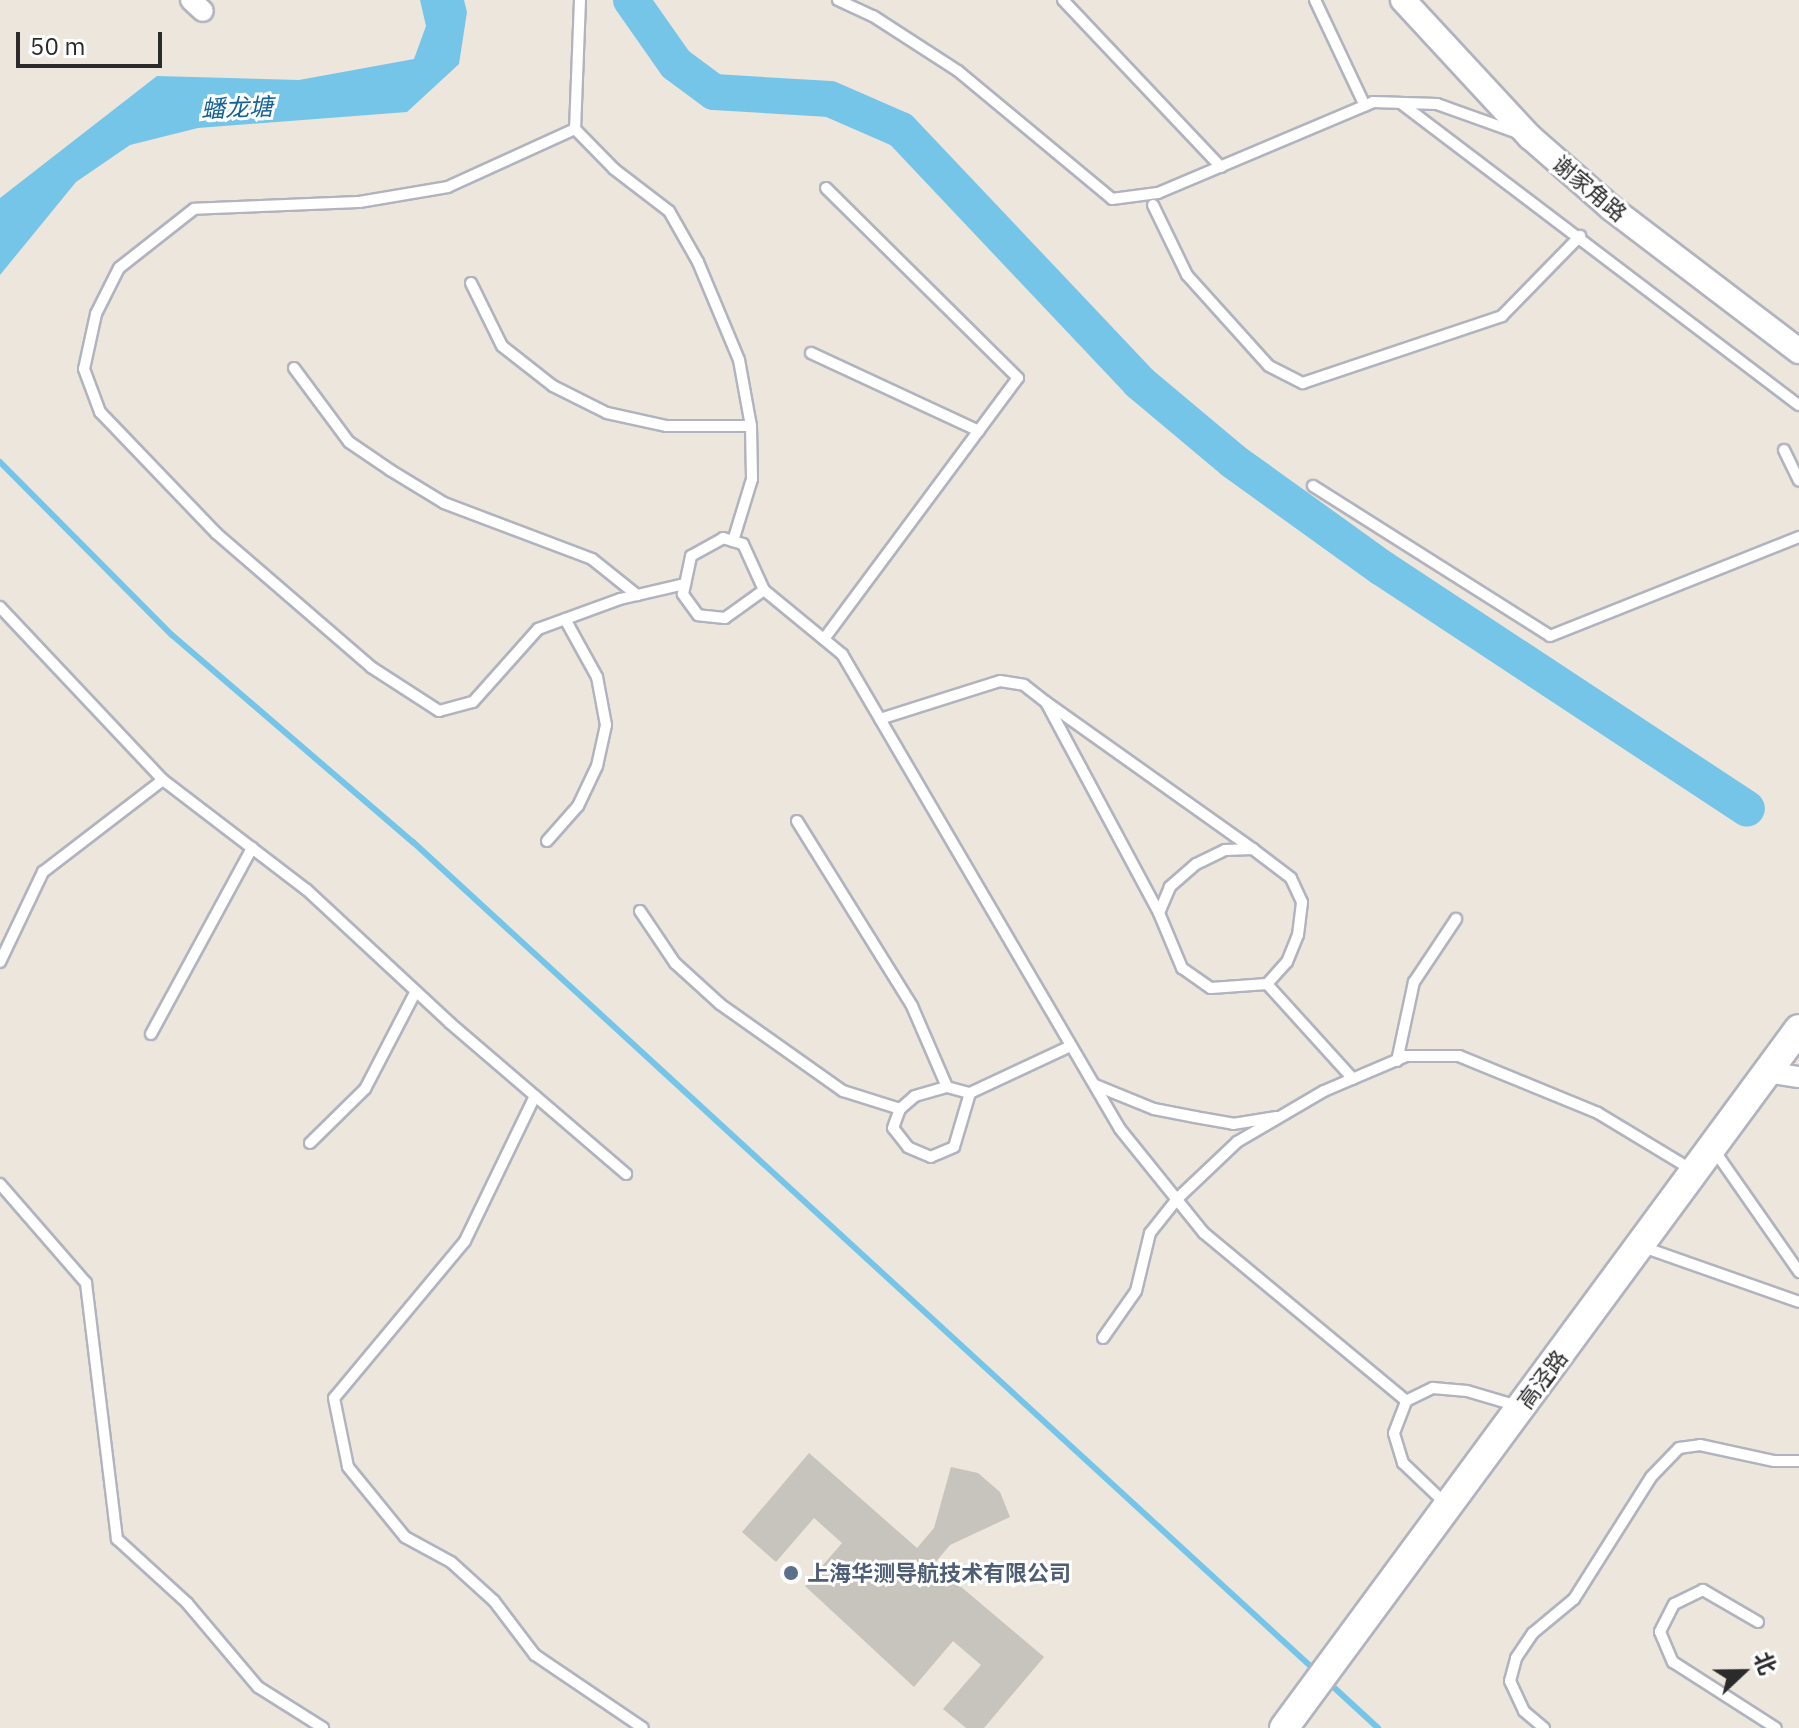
<!DOCTYPE html>
<html>
<head>
<meta charset="utf-8">
<style>
  body { margin:0 }
  #map { position:relative; width:1799px; height:1728px; overflow:hidden; background:#ece6dd; font-family:"IBM Plex Sans","Noto Sans SC",sans-serif }
  div>[style] { position:absolute }
  .water>* { inset:0; background:#75c5e9 }
  .stream>* { height:6px; margin:-3px; padding:0 3px; transform-origin:3px; border-radius:3px; background:#75c5e9 }
  .river>* { height:36px; margin:-18px; padding:0 18px; transform-origin:18px; border-radius:18px; background:#75c5e9 }
  .building>* { inset:0; background:#c7c3bd }
  .roads { filter:drop-shadow(2px 0 #b1b3be) drop-shadow(-2px 0 #b1b3be) drop-shadow(0 2px #b1b3be) drop-shadow(0 -2px #b1b3be) }
  .service>* { height:10px; margin:-5px; padding:0 5px; transform-origin:5px; border-radius:5px; background:#fff }
  .minor>* { height:20px; margin:-10px; padding:0 10px; transform-origin:10px; border-radius:10px; background:#fff }
  .tertiary>* { height:24px; margin:-12px; padding:0 12px; transform-origin:12px; border-radius:12px; background:#fff }
  .secondary>* { height:28px; margin:-14px; padding:0 14px; transform-origin:14px; border-radius:14px; background:#fff }
  .dots>* { width:22px; height:22px; translate:-50% -50%; box-sizing:border-box; border:4px solid #fff; border-radius:50% }
  span { translate:-50% -50%; white-space:nowrap; text-align:center; line-height:1.15; -webkit-text-stroke:6px #fff; paint-order:stroke }
  .street-label { font-size:22px; color:#2b2b2b }
  .service-label { font-size:22px; color:#4e5e75; font-weight:700 }
  .left { translate:0 -50%; text-align:left }
  .water-label { font-size:24px; color:#146396; font-style:italic }
  .north { position:absolute; left:1703px; top:1632px; width:80px; height:80px; -webkit-text-stroke:6px #fff; paint-order:stroke; rotate:68deg; font-size:22px; font-weight:700; line-height:32px; text-align:center; color:#2b2b2b }
  .north::after { content:''; display:block; margin:auto; width:28px; height:36px; background:#2b2b2b; clip-path:polygon(50% 0,100% 100%,50% 72%,0 100%) }
  .scale { position:absolute; left:16px; top:32px; width:146px; height:36px; box-sizing:border-box; border:4px solid #2b2b2b; border-top:0; padding-left:10px; font-size:24px; line-height:28px; white-space:nowrap; color:#2b2b2b; -webkit-text-stroke:6px #fff; paint-order:stroke }
</style>
</head>
<body>
<div id="map">
  <div class="water">
    <div style="clip-path:polygon(420px 0,464px 0,467px 12px,459px 64px,407px 112px,198px 128px,130px 145px,76px 182px,0 275px,0 198px,157px 76px,299px 80px,414px 59px,426px 26px)"></div>
  </div>
  <div class="stream">
    <div style="left:0;top:462px;width:244px;rotate:45.2deg"></div>
    <div style="left:172px;top:635px;width:318px;rotate:40.7deg"></div>
    <div style="left:413px;top:842px;width:1227px;rotate:42.56deg"></div>
    <div style="left:1328px;top:1682px;width:68px;rotate:42.6deg"></div>
  </div>
  <div class="river">
    <div style="left:631px;top:0;width:78px;rotate:54.9deg"></div>
    <div style="left:676px;top:64px;width:47px;rotate:36.4deg"></div>
    <div style="left:714px;top:92px;width:116px;rotate:3.5deg"></div>
    <div style="left:830px;top:99px;width:77px;rotate:23.6deg"></div>
    <div style="left:901px;top:130px;width:347px;rotate:46.6deg"></div>
    <div style="left:1139px;top:382px;width:123px;rotate:40deg"></div>
    <div style="left:1233px;top:461px;width:183px;rotate:35.7deg"></div>
    <div style="left:1382px;top:568px;width:437px;rotate:33.4deg"></div>
  </div>
  <div class="building">
    <div style="clip-path:polygon(809px 1453px,917px 1548px,934px 1528px,951px 1467px,978px 1473px,1000px 1492px,1010px 1517px,950px 1545px,934px 1564px,1044px 1657px,984px 1728px,966px 1728px,943px 1709px,981px 1665px,953px 1641px,914px 1687px,805px 1586px,842px 1543px,814px 1518px,776px 1562px,742px 1532px)"></div>
  </div>
  <div class="roads">
    <div class="service">
      <div style="left:580px;top:0;width:129px;rotate:92.2deg"></div>
      <div style="left:575px;top:129px;width:140px;rotate:155.5deg"></div>
      <div style="left:448px;top:187px;width:90px;rotate:170.4deg"></div>
      <div style="left:359px;top:202px;width:165px;rotate:177.6deg"></div>
      <div style="left:194px;top:209px;width:95px;rotate:141.8deg"></div>
      <div style="left:119px;top:268px;width:51px;rotate:116.6deg"></div>
      <div style="left:96px;top:314px;width:56px;rotate:102.3deg"></div>
      <div style="left:84px;top:369px;width:46px;rotate:69.6deg"></div>
      <div style="left:100px;top:412px;width:168px;rotate:46.2deg"></div>
      <div style="left:216px;top:533px;width:205px;rotate:40.8deg"></div>
      <div style="left:371px;top:667px;width:81px;rotate:32.9deg"></div>
      <div style="left:439px;top:711px;width:35px;rotate:-15deg"></div>
      <div style="left:473px;top:702px;width:98px;rotate:-48.3deg"></div>
      <div style="left:538px;top:629px;width:87px;rotate:-20.1deg"></div>
      <div style="left:620px;top:599px;width:67px;rotate:-13deg"></div>
      <div style="left:838px;top:0;width:38px;rotate:25deg"></div>
      <div style="left:873px;top:16px;width:101px;rotate:32.9deg"></div>
      <div style="left:958px;top:71px;width:200px;rotate:39.7deg"></div>
      <div style="left:1112px;top:199px;width:46px;rotate:-7.4deg"></div>
      <div style="left:1158px;top:193px;width:233px;rotate:-22.9deg"></div>
      <div style="left:1373px;top:102px;width:64px;rotate:1.8deg"></div>
      <div style="left:1437px;top:104px;width:86px;rotate:19.7deg"></div>
      <div style="left:1063px;top:0;width:230px;rotate:46.6deg"></div>
      <div style="left:1315px;top:0;width:117px;rotate:64.7deg"></div>
      <div style="left:1402px;top:104px;width:498px;rotate:37.2deg"></div>
      <div style="left:575px;top:129px;width:56px;rotate:45.7deg"></div>
      <div style="left:614px;top:169px;width:69px;rotate:37.4deg"></div>
      <div style="left:669px;top:211px;width:59px;rotate:60.4deg"></div>
      <div style="left:698px;top:262px;width:106px;rotate:67.3deg"></div>
      <div style="left:739px;top:360px;width:67px;rotate:79.7deg"></div>
      <div style="left:751px;top:426px;width:53px;rotate:88.9deg"></div>
      <div style="left:752px;top:479px;width:65px;rotate:107deg"></div>
      <div style="left:1153px;top:205px;width:78px;rotate:64.1deg"></div>
      <div style="left:1187px;top:275px;width:122px;rotate:48deg"></div>
      <div style="left:1269px;top:366px;width:38px;rotate:27deg"></div>
      <div style="left:1303px;top:383px;width:210px;rotate:-18.6deg"></div>
      <div style="left:1502px;top:316px;width:112px;rotate:-45.7deg"></div>
      <div style="left:471px;top:283px;width:70px;rotate:63.8deg"></div>
      <div style="left:502px;top:346px;width:65px;rotate:38.1deg"></div>
      <div style="left:553px;top:386px;width:60px;rotate:26.6deg"></div>
      <div style="left:607px;top:413px;width:60px;rotate:12.4deg"></div>
      <div style="left:666px;top:426px;width:85px"></div>
      <div style="left:811px;top:353px;width:185px;rotate:24.9deg"></div>
      <div style="left:294px;top:368px;width:92px;rotate:53.4deg"></div>
      <div style="left:349px;top:442px;width:50px;rotate:34.3deg"></div>
      <div style="left:390px;top:470px;width:63px;rotate:31.4deg"></div>
      <div style="left:444px;top:503px;width:158px;rotate:20.7deg"></div>
      <div style="left:592px;top:559px;width:58px;rotate:38.7deg"></div>
      <div style="left:1784px;top:450px;width:34px;rotate:64deg"></div>
      <div style="left:1313px;top:486px;width:280px;rotate:32.3deg"></div>
      <div style="left:1550px;top:636px;width:268px;rotate:-21.7deg"></div>
      <div style="left:764px;top:590px;width:48px;rotate:144.3deg"></div>
      <div style="left:725px;top:618px;width:27px;rotate:-174deg"></div>
      <div style="left:698px;top:615px;width:26px;rotate:-126deg"></div>
      <div style="left:683px;top:594px;width:39px;rotate:-78deg"></div>
      <div style="left:691px;top:556px;width:37px;rotate:-29deg"></div>
      <div style="left:723px;top:538px;width:21px;rotate:17deg"></div>
      <div style="left:743px;top:544px;width:51px;rotate:65.5deg"></div>
      <div style="left:764px;top:590px;width:101px;rotate:39.4deg"></div>
      <div style="left:842px;top:654px;width:550px;rotate:59.66deg"></div>
      <div style="left:1120px;top:1129px;width:134px;rotate:51.1deg"></div>
      <div style="left:1204px;top:1233px;width:263px;rotate:39.7deg"></div>
      <div style="left:0;top:607px;width:238px;rotate:46.7deg"></div>
      <div style="left:824px;top:639px;width:325px;rotate:-53.4deg"></div>
      <div style="left:1018px;top:378px;width:270px;rotate:-135.3deg"></div>
      <div style="left:880px;top:719px;width:126px;rotate:-17.6deg"></div>
      <div style="left:1000px;top:681px;width:24px;rotate:9deg"></div>
      <div style="left:1024px;top:685px;width:28px;rotate:38deg"></div>
      <div style="left:797px;top:821px;width:218px;rotate:58.1deg"></div>
      <div style="left:912px;top:1006px;width:88px;rotate:66.6deg"></div>
      <div style="left:547px;top:841px;width:47px;rotate:-48.5deg"></div>
      <div style="left:578px;top:806px;width:44px;rotate:-64.6deg"></div>
      <div style="left:597px;top:766px;width:42px;rotate:-77.6deg"></div>
      <div style="left:606px;top:725px;width:49px;rotate:-100.6deg"></div>
      <div style="left:597px;top:677px;width:66px;rotate:-118.9deg"></div>
      <div style="left:640px;top:911px;width:63px;rotate:56.1deg"></div>
      <div style="left:675px;top:963px;width:61px;rotate:42.3deg"></div>
      <div style="left:720px;top:1004px;width:151px;rotate:35.3deg"></div>
      <div style="left:843px;top:1091px;width:60px;rotate:17.5deg"></div>
      <div style="left:1159px;top:913px;width:239px;rotate:-118.2deg"></div>
      <div style="left:1046px;top:702px;width:254px;rotate:35.4deg"></div>
      <div style="left:0;top:962px;width:100px;rotate:-64.5deg"></div>
      <div style="left:43px;top:872px;width:151px;rotate:-37.5deg"></div>
      <div style="left:163px;top:780px;width:181px;rotate:37.4deg"></div>
      <div style="left:307px;top:890px;width:195px;rotate:42.9deg"></div>
      <div style="left:450px;top:1023px;width:232px;rotate:40.6deg"></div>
      <div style="left:1267px;top:984px;width:30px;rotate:-48deg"></div>
      <div style="left:1287px;top:962px;width:29px;rotate:-68deg"></div>
      <div style="left:1298px;top:935px;width:33px;rotate:-83deg"></div>
      <div style="left:1302px;top:902px;width:26px;rotate:-115deg"></div>
      <div style="left:1291px;top:878px;width:48px;rotate:-142.7deg"></div>
      <div style="left:1253px;top:849px;width:28px;rotate:178deg"></div>
      <div style="left:1225px;top:850px;width:32px;rotate:154deg"></div>
      <div style="left:1196px;top:864px;width:35px;rotate:139deg"></div>
      <div style="left:1170px;top:887px;width:28px;rotate:113deg"></div>
      <div style="left:1159px;top:913px;width:60px;rotate:67.3deg"></div>
      <div style="left:1182px;top:968px;width:35px;rotate:35deg"></div>
      <div style="left:1211px;top:988px;width:56px;rotate:-4.1deg"></div>
      <div style="left:1267px;top:984px;width:128px;rotate:47.8deg"></div>
      <div style="left:151px;top:1034px;width:212px;rotate:-61.5deg"></div>
      <div style="left:1397px;top:1061px;width:81px;rotate:-77.9deg"></div>
      <div style="left:1414px;top:982px;width:76px;rotate:-56.3deg"></div>
      <div style="left:1095px;top:1085px;width:64px;rotate:22.1deg"></div>
      <div style="left:1154px;top:1109px;width:42px;rotate:11deg"></div>
      <div style="left:1195px;top:1117px;width:39px;rotate:10deg"></div>
      <div style="left:1233px;top:1124px;width:44px;rotate:-9.2deg"></div>
      <div style="left:970px;top:1093px;width:56px;rotate:106.5deg"></div>
      <div style="left:954px;top:1147px;width:25px;rotate:157deg"></div>
      <div style="left:931px;top:1157px;width:25px;rotate:-157deg"></div>
      <div style="left:908px;top:1147px;width:24px;rotate:-128deg"></div>
      <div style="left:893px;top:1128px;width:20px;rotate:-70deg"></div>
      <div style="left:900px;top:1109px;width:20px;rotate:-41deg"></div>
      <div style="left:915px;top:1096px;width:33px;rotate:-16deg"></div>
      <div style="left:947px;top:1087px;width:24px;rotate:15deg"></div>
      <div style="left:970px;top:1093px;width:111px;rotate:-25deg"></div>
      <div style="left:535px;top:1096px;width:161px;rotate:115.8deg"></div>
      <div style="left:465px;top:1241px;width:204px;rotate:129.8deg"></div>
      <div style="left:334px;top:1398px;width:70px;rotate:78.5deg"></div>
      <div style="left:348px;top:1467px;width:90px;rotate:50.8deg"></div>
      <div style="left:405px;top:1537px;width:52px;rotate:28.5deg"></div>
      <div style="left:451px;top:1562px;width:58px;rotate:42.2deg"></div>
      <div style="left:494px;top:1601px;width:68px;rotate:52.8deg"></div>
      <div style="left:535px;top:1655px;width:130px;rotate:34.1deg"></div>
      <div style="left:310px;top:1143px;width:77px;rotate:-44.5deg"></div>
      <div style="left:365px;top:1089px;width:110px;rotate:-62.5deg"></div>
      <div style="left:1714px;top:1150px;width:149px;rotate:55.1deg"></div>
      <div style="left:0;top:1184px;width:131px;rotate:49deg"></div>
      <div style="left:86px;top:1283px;width:258px;rotate:83.1deg"></div>
      <div style="left:117px;top:1539px;width:95px;rotate:42.4deg"></div>
      <div style="left:187px;top:1603px;width:110px;rotate:49.8deg"></div>
      <div style="left:258px;top:1687px;width:77px;rotate:32.2deg"></div>
      <div style="left:1643px;top:1247px;width:165px;rotate:19.4deg"></div>
      <div style="left:1103px;top:1338px;width:57px;rotate:-54.9deg"></div>
      <div style="left:1136px;top:1291px;width:60px;rotate:-76.4deg"></div>
      <div style="left:1150px;top:1233px;width:43px;rotate:-51.5deg"></div>
      <div style="left:1177px;top:1199px;width:83px;rotate:-43.5deg"></div>
      <div style="left:1237px;top:1142px;width:101px;rotate:-30.4deg"></div>
      <div style="left:1324px;top:1091px;width:89px;rotate:-23.1deg"></div>
      <div style="left:1406px;top:1056px;width:53px"></div>
      <div style="left:1459px;top:1056px;width:150px;rotate:22.3deg"></div>
      <div style="left:1598px;top:1113px;width:110px;rotate:31.2deg"></div>
      <div style="left:1447px;top:1505px;width:61px;rotate:-136.3deg"></div>
      <div style="left:1403px;top:1463px;width:31px;rotate:-107deg"></div>
      <div style="left:1394px;top:1433px;width:34px;rotate:-69deg"></div>
      <div style="left:1406px;top:1401px;width:30px;rotate:-26deg"></div>
      <div style="left:1433px;top:1388px;width:34px;rotate:5deg"></div>
      <div style="left:1467px;top:1391px;width:53px;rotate:16.4deg"></div>
      <div style="left:1758px;top:1622px;width:64px;rotate:-149.8deg"></div>
      <div style="left:1703px;top:1590px;width:32px;rotate:154deg"></div>
      <div style="left:1674px;top:1604px;width:31px;rotate:117deg"></div>
      <div style="left:1660px;top:1632px;width:33px;rotate:67deg"></div>
      <div style="left:1673px;top:1662px;width:122px;rotate:32.7deg"></div>
      <div style="left:1544px;top:1728px;width:26px;rotate:-140deg"></div>
      <div style="left:1524px;top:1711px;width:33px;rotate:-115deg"></div>
      <div style="left:1510px;top:1681px;width:24px;rotate:-75deg"></div>
      <div style="left:1516px;top:1658px;width:30px;rotate:-56deg"></div>
      <div style="left:1533px;top:1633px;width:53px;rotate:-39.7deg"></div>
      <div style="left:1574px;top:1599px;width:144px;rotate:-57.7deg"></div>
      <div style="left:1651px;top:1477px;width:40px;rotate:-46deg"></div>
      <div style="left:1679px;top:1448px;width:21px;rotate:-8deg"></div>
      <div style="left:1700px;top:1445px;width:76px;rotate:12.2deg"></div>
      <div style="left:1774px;top:1461px;width:25px"></div>
    </div>
    <div class="minor">
      <div style="left:191px;top:0;width:16px;rotate:43deg"></div>
      <div style="left:1767px;top:1072px;width:32px;rotate:9deg"></div>
    </div>
    <div class="tertiary">
      <div style="left:1403px;top:0;width:187px;rotate:47.2deg"></div>
      <div style="left:1530px;top:137px;width:108px;rotate:41.2deg"></div>
      <div style="left:1611px;top:208px;width:236px;rotate:37.3deg"></div>
    </div>
    <div class="secondary">
      <div style="left:1284px;top:1728px;width:868px;rotate:-53.62deg"></div>
    </div>
  </div>
  <div class="dots">
    <div style="left:791px;top:1573px;background:#5c6f8a"></div>
  </div>
  <div class="street-label">
    <span style="left:1590px;top:188px;rotate:40deg">谢家角路</span>
    <span style="left:1542px;top:1379px;rotate:-53deg">高泾路</span>
  </div>
  <div class="service-label">
    <span class="left" style="left:807px;top:1573px">上海华测导航技术有限公司</span>
  </div>
  <div class="water-label">
    <span style="left:237px;top:108px;rotate:-2deg">蟠龙塘</span>
  </div>
  <div class="north">北</div>
  <div class="scale">50 m</div>
</div>
</body>
</html>
